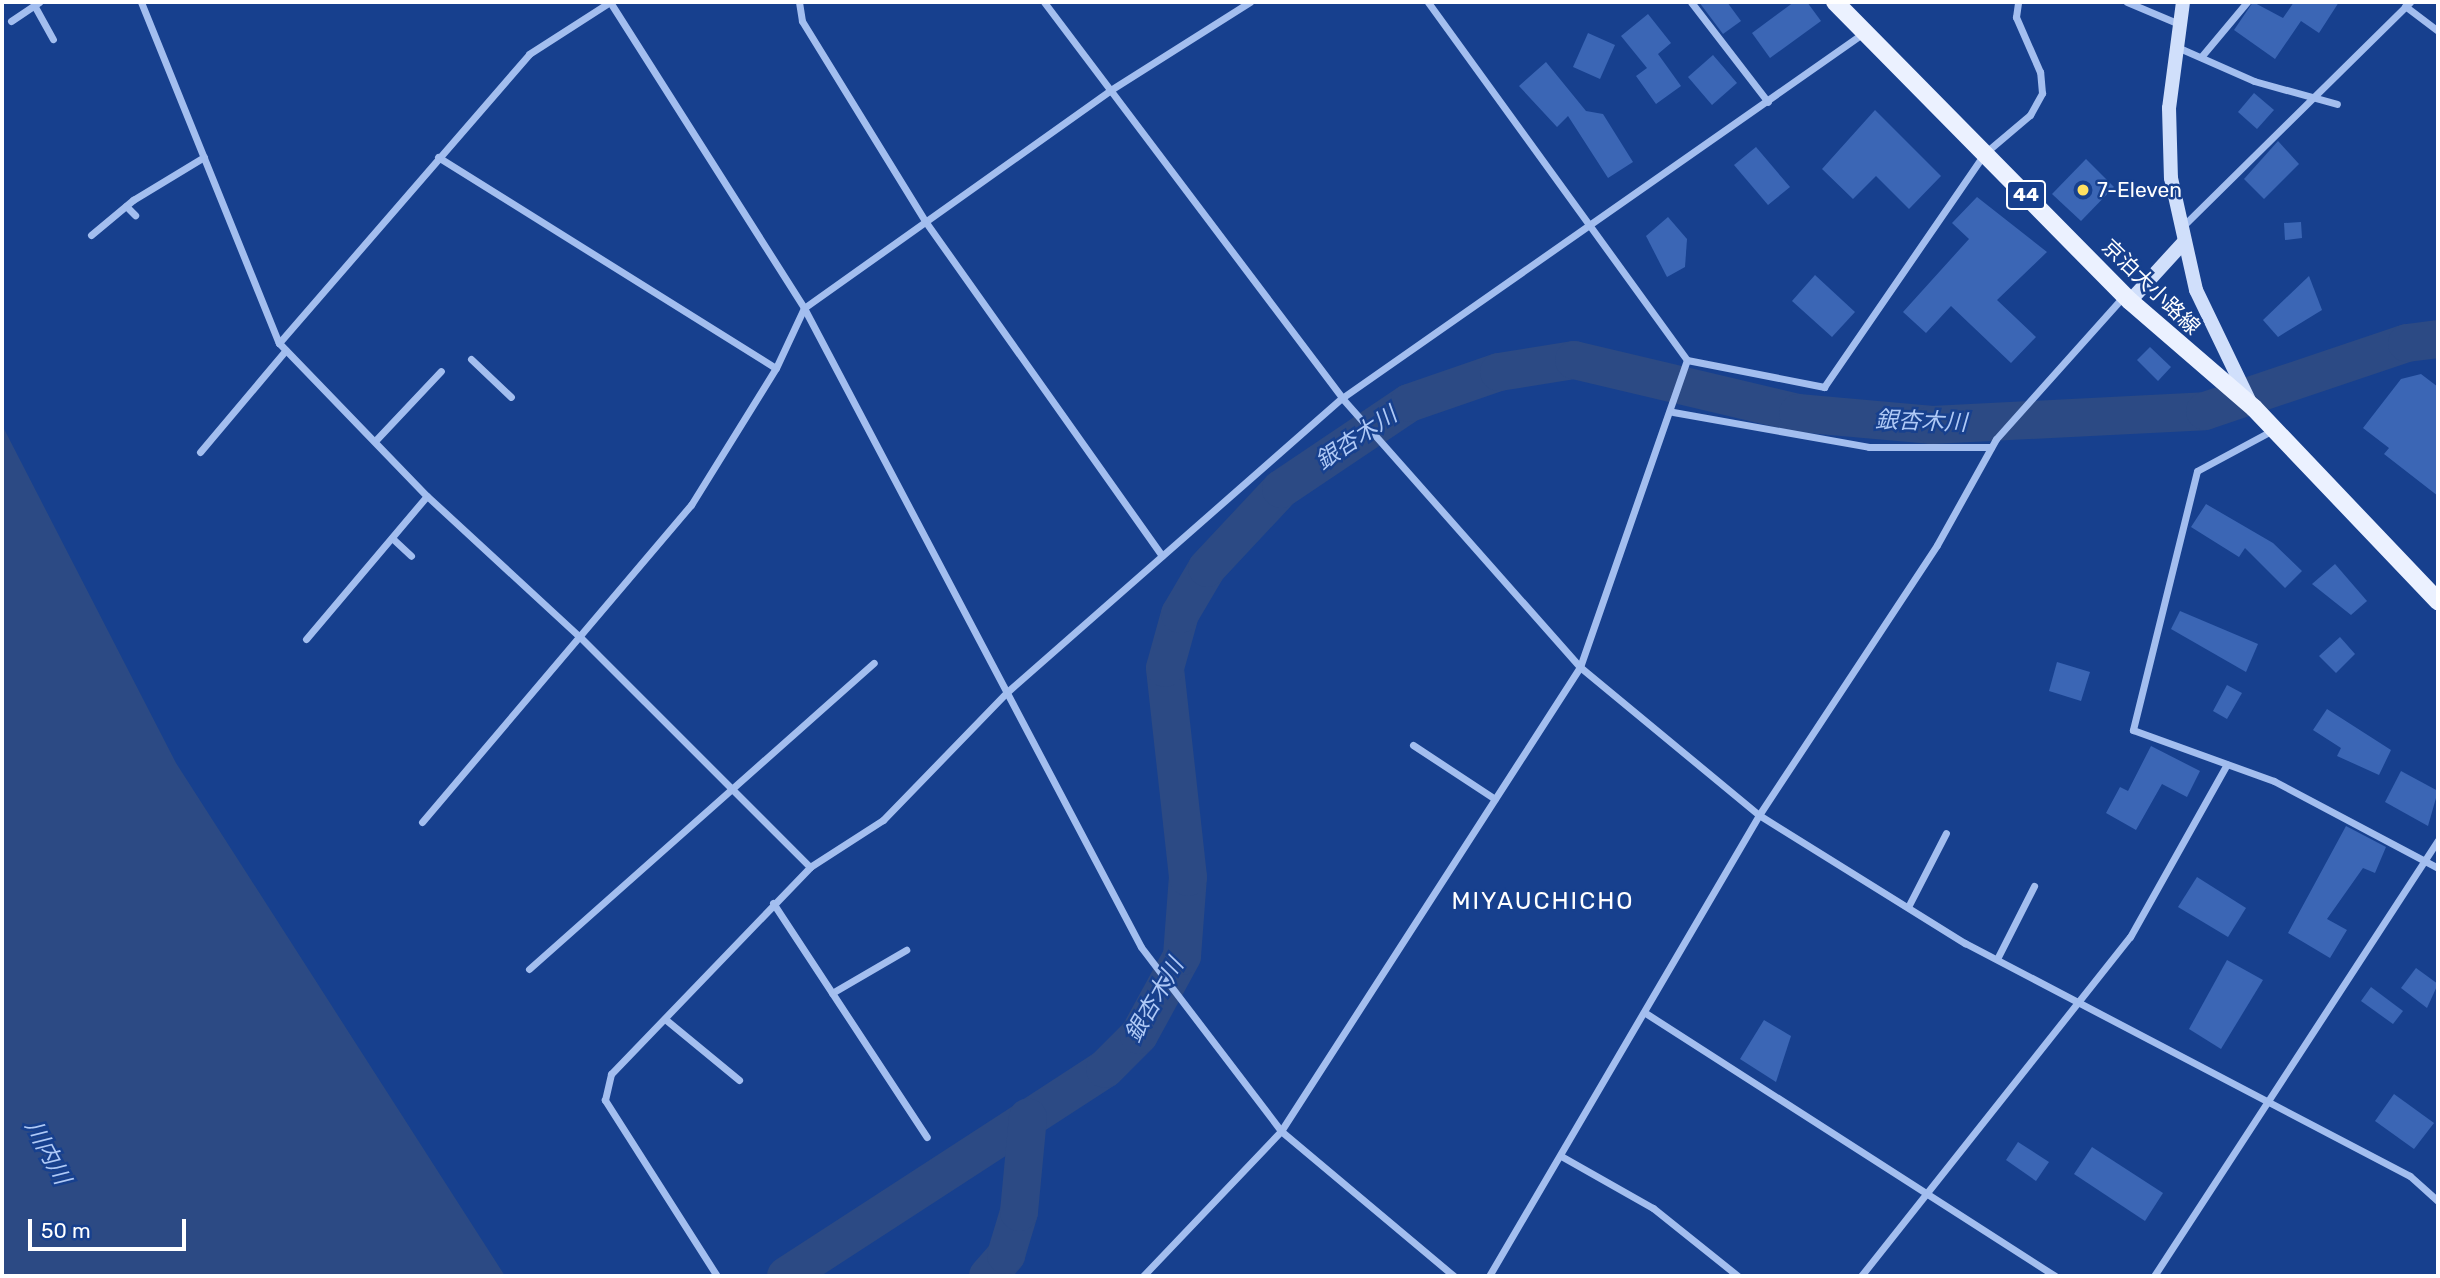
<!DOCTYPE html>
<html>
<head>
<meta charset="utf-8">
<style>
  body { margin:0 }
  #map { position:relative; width:2440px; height:1278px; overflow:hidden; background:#17408e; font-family:Rubik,"Noto Sans JP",sans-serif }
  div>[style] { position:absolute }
  .water>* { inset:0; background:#2c4a84 }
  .river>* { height:38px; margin:-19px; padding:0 19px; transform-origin:19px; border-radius:19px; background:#2c4a84 }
  .building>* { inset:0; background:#3b66b5 }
  .street>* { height:7px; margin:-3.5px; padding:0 3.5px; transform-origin:3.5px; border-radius:3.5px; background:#a3beef }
  .secondary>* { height:14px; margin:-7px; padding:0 7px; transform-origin:7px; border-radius:7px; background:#d0dffb }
  .primary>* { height:18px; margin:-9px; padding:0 9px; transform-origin:9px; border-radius:9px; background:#ebf1ff }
  .dots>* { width:19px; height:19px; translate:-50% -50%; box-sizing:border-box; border:4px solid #17408e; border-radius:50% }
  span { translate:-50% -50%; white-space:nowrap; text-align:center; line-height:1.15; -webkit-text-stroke:5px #17408e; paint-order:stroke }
  .shield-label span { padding:2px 5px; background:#17408e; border:2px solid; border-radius:5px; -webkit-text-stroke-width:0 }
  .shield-label { font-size:19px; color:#fff; font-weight:700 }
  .poi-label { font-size:21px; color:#fff }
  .left { translate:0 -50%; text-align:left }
  .street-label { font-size:21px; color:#fff }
  .water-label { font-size:23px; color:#afc9f6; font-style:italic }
  .quarter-label { font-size:24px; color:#fff; letter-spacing:2px }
  .frame { position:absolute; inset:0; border:4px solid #fff; pointer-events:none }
  .scale { position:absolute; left:28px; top:1219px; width:158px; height:32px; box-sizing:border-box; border:4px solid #fff; border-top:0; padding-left:9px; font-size:21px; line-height:24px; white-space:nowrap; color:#fff; -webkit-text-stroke:5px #17408e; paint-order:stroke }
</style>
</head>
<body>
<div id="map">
  <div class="water">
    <div style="clip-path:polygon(2px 425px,176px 763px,505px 1276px,2px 1276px)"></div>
  </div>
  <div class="river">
    <div style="left:786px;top:1276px;width:380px;rotate:-33deg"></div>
    <div style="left:1105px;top:1069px;width:48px;rotate:-45deg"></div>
    <div style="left:1139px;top:1035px;width:90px;rotate:-61.4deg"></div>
    <div style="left:1182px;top:956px;width:79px;rotate:-85.7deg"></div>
    <div style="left:1188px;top:877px;width:210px;rotate:-96.3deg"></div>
    <div style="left:1165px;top:668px;width:56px;rotate:-74.5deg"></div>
    <div style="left:1180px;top:614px;width:53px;rotate:-59.6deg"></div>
    <div style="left:1207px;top:568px;width:108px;rotate:-46.9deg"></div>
    <div style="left:1281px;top:489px;width:154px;rotate:-33.9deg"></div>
    <div style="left:1409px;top:403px;width:95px;rotate:-19deg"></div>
    <div style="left:1499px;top:372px;width:76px;rotate:-9.1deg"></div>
    <div style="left:1574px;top:360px;width:230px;rotate:13.3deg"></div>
    <div style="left:1798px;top:413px;width:135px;rotate:5.1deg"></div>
    <div style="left:1932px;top:425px;width:273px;rotate:-2.9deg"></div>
    <div style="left:2205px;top:411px;width:213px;rotate:-18.6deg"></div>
    <div style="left:2407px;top:343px;width:31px;rotate:-7deg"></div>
    <div style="left:988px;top:1276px;width:28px;rotate:-49deg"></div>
    <div style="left:1006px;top:1255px;width:45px;rotate:-73.2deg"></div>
    <div style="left:1019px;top:1212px;width:95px;rotate:-84.6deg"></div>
  </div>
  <div class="building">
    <div style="clip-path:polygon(1699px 2px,1727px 2px,1741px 21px,1723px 34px)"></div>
    <div style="clip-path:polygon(1794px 2px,1807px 2px,1821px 21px,1770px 58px,1752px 33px)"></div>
    <div style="clip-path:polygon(2253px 2px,2283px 18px,2294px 2px,2339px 2px,2319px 33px,2301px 21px,2275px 59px,2234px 30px)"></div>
    <div style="clip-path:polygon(1648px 14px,1671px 43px,1658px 54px,1681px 86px,1656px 104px,1636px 76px,1647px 68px,1621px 36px)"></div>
    <div style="clip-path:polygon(1588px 33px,1615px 45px,1600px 79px,1573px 67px)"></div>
    <div style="clip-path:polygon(1713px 55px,1737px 83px,1712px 105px,1688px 77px)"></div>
    <div style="clip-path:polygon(1546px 62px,1586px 111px,1603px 114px,1633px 162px,1608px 178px,1568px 116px,1557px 127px,1519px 86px)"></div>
    <div style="clip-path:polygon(2254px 93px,2274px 110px,2257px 129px,2238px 112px)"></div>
    <div style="clip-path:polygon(1875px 110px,1941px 176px,1909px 209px,1876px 176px,1853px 199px,1822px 169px)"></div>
    <div style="clip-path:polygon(2278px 141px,2299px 164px,2264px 199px,2244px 179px)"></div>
    <div style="clip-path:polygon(1756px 147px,1790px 187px,1768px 205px,1734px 165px)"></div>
    <div style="clip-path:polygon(2086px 159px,2114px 187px,2081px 221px,2052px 194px)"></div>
    <div style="clip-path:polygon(1977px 197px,2047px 252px,1997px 300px,2036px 337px,2011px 363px,1951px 306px,1926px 333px,1903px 312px,1969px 239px,1952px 223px)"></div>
    <div style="clip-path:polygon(1668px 217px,1687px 239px,1685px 267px,1667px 277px,1646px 236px)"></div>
    <div style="clip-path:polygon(2301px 222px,2302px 238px,2285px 240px,2284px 223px)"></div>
    <div style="clip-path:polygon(1815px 275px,1855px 312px,1832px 337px,1792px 301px)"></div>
    <div style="clip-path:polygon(2309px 276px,2322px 310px,2278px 337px,2263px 320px)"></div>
    <div style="clip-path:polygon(2150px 347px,2171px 367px,2158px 381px,2137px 360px)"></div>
    <div style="clip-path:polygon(2421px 374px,2438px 387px,2438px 496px,2384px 454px,2389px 448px,2363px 428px,2401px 379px)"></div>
    <div style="clip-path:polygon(2206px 504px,2273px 543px,2302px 571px,2285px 588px,2245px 548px,2239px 557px,2191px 527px)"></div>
    <div style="clip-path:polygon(2335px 564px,2367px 601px,2351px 615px,2312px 584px)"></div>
    <div style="clip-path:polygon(2180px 611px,2258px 644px,2246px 672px,2171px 629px)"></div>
    <div style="clip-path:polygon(2340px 637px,2355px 654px,2336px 673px,2319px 656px)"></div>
    <div style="clip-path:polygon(2057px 662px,2090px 672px,2081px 701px,2049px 691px)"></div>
    <div style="clip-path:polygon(2227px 685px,2242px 693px,2227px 719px,2213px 711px)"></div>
    <div style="clip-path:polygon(2327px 709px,2391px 750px,2379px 775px,2337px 756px,2341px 748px,2313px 730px)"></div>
    <div style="clip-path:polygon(2151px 746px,2200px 771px,2187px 797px,2162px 784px,2136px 830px,2106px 813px,2120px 787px,2128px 791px)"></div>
    <div style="clip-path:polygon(2401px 771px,2438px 791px,2428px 826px,2385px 802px)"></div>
    <div style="clip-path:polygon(2346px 826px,2386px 847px,2375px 873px,2363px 868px,2327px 919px,2347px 930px,2330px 958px,2288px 933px)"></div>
    <div style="clip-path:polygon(2197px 877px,2246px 908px,2228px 937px,2178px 907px)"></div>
    <div style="clip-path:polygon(2227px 960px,2263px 980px,2221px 1049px,2189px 1029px)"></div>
    <div style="clip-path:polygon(2416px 968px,2438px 984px,2427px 1008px,2401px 988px)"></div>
    <div style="clip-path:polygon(2371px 987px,2403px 1011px,2393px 1024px,2361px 1001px)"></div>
    <div style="clip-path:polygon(1764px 1020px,1791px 1036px,1776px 1082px,1740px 1059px)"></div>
    <div style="clip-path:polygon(2394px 1094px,2434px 1123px,2414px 1149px,2375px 1121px)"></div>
    <div style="clip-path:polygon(2018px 1142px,2049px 1162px,2036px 1181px,2006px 1160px)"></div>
    <div style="clip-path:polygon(2092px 1147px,2163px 1193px,2145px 1221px,2074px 1174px)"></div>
  </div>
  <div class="street">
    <div style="left:141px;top:2px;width:368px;rotate:68deg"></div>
    <div style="left:279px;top:343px;width:213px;rotate:46deg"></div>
    <div style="left:427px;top:496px;width:209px;rotate:42.7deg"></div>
    <div style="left:581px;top:638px;width:324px;rotate:45deg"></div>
    <div style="left:610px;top:2px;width:362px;rotate:57.6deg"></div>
    <div style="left:804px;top:308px;width:722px;rotate:62.19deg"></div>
    <div style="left:1141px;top:947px;width:231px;rotate:52.7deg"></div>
    <div style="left:1281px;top:1131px;width:226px;rotate:40deg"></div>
    <div style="left:799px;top:2px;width:19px;rotate:81deg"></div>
    <div style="left:802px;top:21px;width:235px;rotate:58.4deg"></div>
    <div style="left:925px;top:221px;width:410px;rotate:54.7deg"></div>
    <div style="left:1044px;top:2px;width:496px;rotate:53deg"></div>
    <div style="left:1342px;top:398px;width:359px;rotate:48.5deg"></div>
    <div style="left:1580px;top:667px;width:232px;rotate:39.6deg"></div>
    <div style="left:1759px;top:815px;width:243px;rotate:31.9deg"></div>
    <div style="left:1965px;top:943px;width:502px;rotate:27.64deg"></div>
    <div style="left:2410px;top:1176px;width:38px;rotate:42deg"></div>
    <div style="left:1691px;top:2px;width:126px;rotate:52.4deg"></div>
    <div style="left:2127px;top:2px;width:56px;rotate:22.9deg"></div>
    <div style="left:34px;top:5px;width:39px;rotate:61deg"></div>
    <div style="left:2405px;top:6px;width:41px;rotate:37.1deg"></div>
    <div style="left:11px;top:21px;width:34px;rotate:-34deg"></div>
    <div style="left:2177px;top:47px;width:84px;rotate:23.8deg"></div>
    <div style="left:2254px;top:81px;width:86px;rotate:15.5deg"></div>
    <div style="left:2201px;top:57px;width:72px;rotate:-50.1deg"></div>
    <div style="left:438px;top:157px;width:398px;rotate:32deg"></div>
    <div style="left:126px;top:206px;width:13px;rotate:45deg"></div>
    <div style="left:2183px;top:226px;width:319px;rotate:-44.6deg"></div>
    <div style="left:91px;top:235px;width:55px;rotate:-39.8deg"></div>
    <div style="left:133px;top:200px;width:83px;rotate:-31.2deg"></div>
    <div style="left:279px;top:343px;width:382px;rotate:-49.1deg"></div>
    <div style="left:529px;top:54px;width:96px;rotate:-32.7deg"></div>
    <div style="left:471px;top:359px;width:55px;rotate:43.5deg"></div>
    <div style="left:1687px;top:360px;width:140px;rotate:11.1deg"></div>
    <div style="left:1824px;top:387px;width:284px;rotate:-55.5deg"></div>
    <div style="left:1985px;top:153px;width:59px;rotate:-40.2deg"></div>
    <div style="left:2030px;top:115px;width:25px;rotate:-61deg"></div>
    <div style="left:2042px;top:93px;width:21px;rotate:-95deg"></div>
    <div style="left:2040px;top:72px;width:60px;rotate:-113.6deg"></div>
    <div style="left:2016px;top:17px;width:15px;rotate:-82deg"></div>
    <div style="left:1673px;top:412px;width:199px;rotate:10.1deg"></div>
    <div style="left:1869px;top:447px;width:122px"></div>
    <div style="left:2273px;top:430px;width:86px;rotate:151.7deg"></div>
    <div style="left:2197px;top:471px;width:267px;rotate:103.9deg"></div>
    <div style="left:2133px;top:730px;width:150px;rotate:19.9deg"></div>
    <div style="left:2274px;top:781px;width:186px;rotate:27.9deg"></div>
    <div style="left:375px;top:441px;width:96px;rotate:-46.7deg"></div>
    <div style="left:200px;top:452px;width:133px;rotate:-49.9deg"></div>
    <div style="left:392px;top:538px;width:26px;rotate:43deg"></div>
    <div style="left:306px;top:639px;width:187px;rotate:-49.8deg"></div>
    <div style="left:1413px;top:745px;width:98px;rotate:33.4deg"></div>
    <div style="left:422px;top:822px;width:416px;rotate:-49.7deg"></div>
    <div style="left:691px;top:505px;width:161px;rotate:-58.2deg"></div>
    <div style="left:776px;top:368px;width:66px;rotate:-65deg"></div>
    <div style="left:804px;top:308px;width:374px;rotate:-35.4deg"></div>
    <div style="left:1109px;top:91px;width:167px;rotate:-32.3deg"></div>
    <div style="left:773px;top:903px;width:280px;rotate:56.7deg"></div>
    <div style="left:1908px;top:907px;width:83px;rotate:-62.8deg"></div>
    <div style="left:1997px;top:959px;width:82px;rotate:-63.1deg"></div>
    <div style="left:529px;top:969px;width:461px;rotate:-41.6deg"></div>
    <div style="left:832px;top:993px;width:86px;rotate:-30.2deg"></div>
    <div style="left:1647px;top:1014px;width:485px;rotate:32.7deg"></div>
    <div style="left:665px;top:1019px;width:96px;rotate:39.5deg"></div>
    <div style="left:1561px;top:1156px;width:106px;rotate:29.5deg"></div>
    <div style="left:1653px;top:1208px;width:109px;rotate:38.7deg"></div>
    <div style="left:717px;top:1276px;width:209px;rotate:-122.5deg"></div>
    <div style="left:605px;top:1100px;width:27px;rotate:-77deg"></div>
    <div style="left:611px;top:1074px;width:287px;rotate:-46.1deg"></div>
    <div style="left:810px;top:867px;width:87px;rotate:-32.8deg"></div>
    <div style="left:883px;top:820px;width:177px;rotate:-45.9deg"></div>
    <div style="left:1006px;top:693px;width:447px;rotate:-41.3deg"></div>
    <div style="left:1342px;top:398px;width:638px;rotate:-34.98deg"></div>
    <div style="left:1143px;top:1276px;width:200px;rotate:-46.4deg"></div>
    <div style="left:1281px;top:1131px;width:552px;rotate:-57.2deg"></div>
    <div style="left:1580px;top:667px;width:325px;rotate:-70.8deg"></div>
    <div style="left:1687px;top:360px;width:442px;rotate:-125.9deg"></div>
    <div style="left:1489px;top:1276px;width:534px;rotate:-59.64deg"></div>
    <div style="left:1759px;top:815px;width:323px;rotate:-56.6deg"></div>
    <div style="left:1937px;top:545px;width:121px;rotate:-60.9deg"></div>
    <div style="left:1996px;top:439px;width:192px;rotate:-48.2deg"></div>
    <div style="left:1861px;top:1276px;width:433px;rotate:-51.6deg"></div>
    <div style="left:2130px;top:937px;width:198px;rotate:-60.7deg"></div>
    <div style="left:2154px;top:1276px;width:520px;rotate:-56.92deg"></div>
  </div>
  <div class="secondary">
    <div style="left:2183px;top:2px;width:107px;rotate:97.5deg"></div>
    <div style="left:2169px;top:108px;width:70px;rotate:88.4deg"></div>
    <div style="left:2171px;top:178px;width:115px;rotate:77.4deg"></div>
    <div style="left:2196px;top:290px;width:122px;rotate:64.3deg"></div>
    <div style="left:2130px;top:301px;width:79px;rotate:-47.6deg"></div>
  </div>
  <div class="primary">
    <div style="left:1835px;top:2px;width:420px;rotate:45.4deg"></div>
    <div style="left:2130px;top:301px;width:164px;rotate:40.8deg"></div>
    <div style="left:2254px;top:408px;width:267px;rotate:46.4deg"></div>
  </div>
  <div class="dots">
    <div style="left:2083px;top:190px;background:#ffe061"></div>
  </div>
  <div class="shield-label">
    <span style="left:2026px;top:195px">44</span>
  </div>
  <div class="poi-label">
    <span class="left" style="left:2097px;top:190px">7-Eleven</span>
  </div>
  <div class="street-label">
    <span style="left:2151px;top:287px;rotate:44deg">京泊大小路線</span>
  </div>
  <div class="water-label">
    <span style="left:1921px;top:421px;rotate:2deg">銀杏木川</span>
    <span style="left:1356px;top:438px;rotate:-34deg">銀杏木川</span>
    <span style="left:1154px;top:1000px;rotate:-60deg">銀杏木川</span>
    <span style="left:48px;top:1152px;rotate:62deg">川内川</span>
  </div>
  <div class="quarter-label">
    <span style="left:1543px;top:902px">MIYAUCHICHO</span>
  </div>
  <div class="frame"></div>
  <div class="scale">50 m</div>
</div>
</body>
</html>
